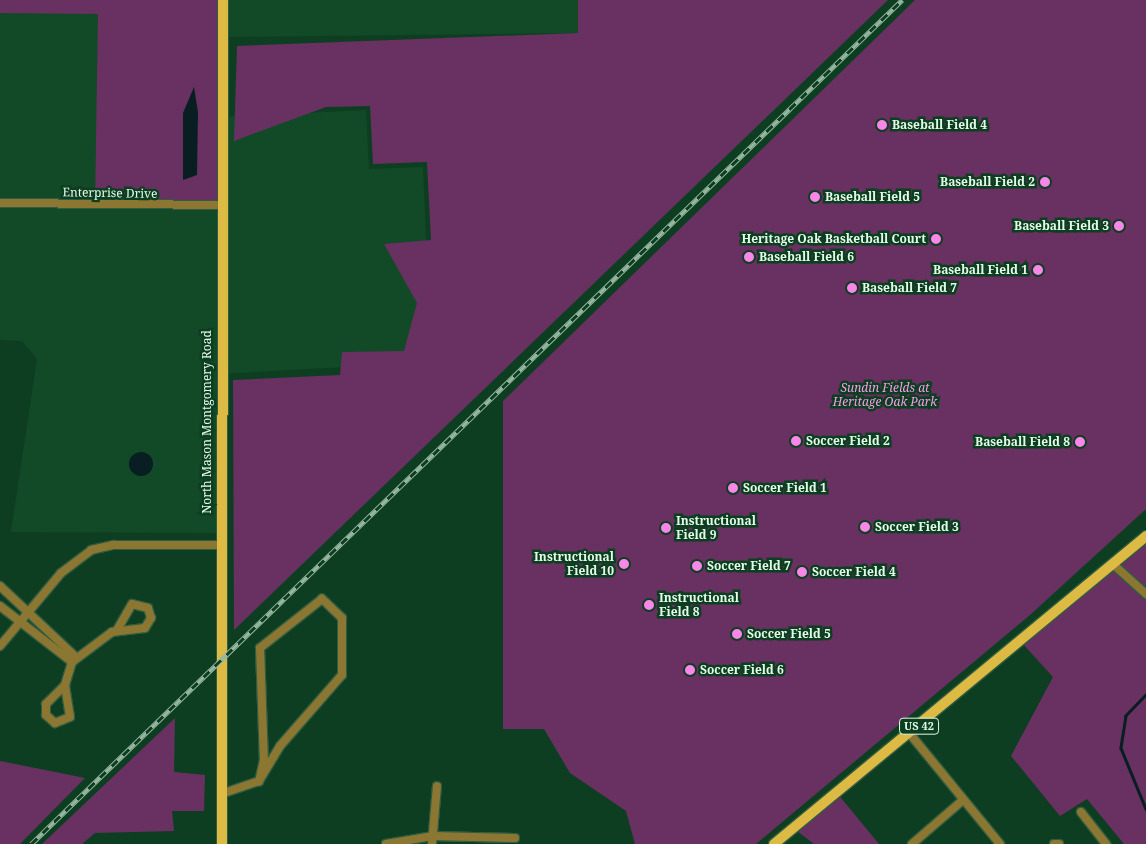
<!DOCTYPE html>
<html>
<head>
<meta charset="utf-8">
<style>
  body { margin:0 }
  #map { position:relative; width:1146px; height:844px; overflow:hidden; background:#0e3e21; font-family:"Noto Serif",serif }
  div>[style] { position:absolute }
  .built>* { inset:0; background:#124a28 }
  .green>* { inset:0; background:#683161 }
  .water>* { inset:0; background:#081e22 }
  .round { border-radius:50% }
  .stream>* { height:2.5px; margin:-1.25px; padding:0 1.25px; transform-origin:1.25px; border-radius:1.25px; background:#081e22 }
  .roads { filter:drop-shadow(1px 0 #305c41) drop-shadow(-1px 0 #305c41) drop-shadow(0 1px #305c41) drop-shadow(0 -1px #305c41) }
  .minor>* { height:8px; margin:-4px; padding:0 4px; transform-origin:4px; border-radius:4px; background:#8c7732 }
  .major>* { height:10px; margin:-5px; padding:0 5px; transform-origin:5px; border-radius:5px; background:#ddba44 }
  .rail>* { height:4.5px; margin-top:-2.25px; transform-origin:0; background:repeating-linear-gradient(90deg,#0e3e21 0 8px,#96b7a0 0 16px); box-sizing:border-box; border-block:1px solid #96b7a0 }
  .dots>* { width:14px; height:14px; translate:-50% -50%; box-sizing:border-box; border:2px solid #0e3e21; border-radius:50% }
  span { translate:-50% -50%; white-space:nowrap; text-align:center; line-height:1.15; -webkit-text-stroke:5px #0e3e21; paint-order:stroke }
  .shield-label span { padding:1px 4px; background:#0e3e21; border:1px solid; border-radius:4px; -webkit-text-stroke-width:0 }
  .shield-label { font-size:11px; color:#e3fce8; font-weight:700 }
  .poi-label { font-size:12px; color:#e3fce8; font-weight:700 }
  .left { translate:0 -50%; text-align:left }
  .right { translate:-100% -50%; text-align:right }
  .street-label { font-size:12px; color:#e3fce8 }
  .park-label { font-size:12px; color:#f69ee9; font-style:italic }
</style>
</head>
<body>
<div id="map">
  <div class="built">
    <div style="clip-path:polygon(0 0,578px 0,578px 33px,222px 37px,222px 117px,366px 110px,369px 169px,423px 167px,431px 362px,220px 374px,220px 533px,11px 532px,37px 359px,22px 341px,0 340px)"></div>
  </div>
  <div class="green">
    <div style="clip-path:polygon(0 0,223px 0,221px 205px,95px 204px,98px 14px,0 13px)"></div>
    <div style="clip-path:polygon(578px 0,888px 0,234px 630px,233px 380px,340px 375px,342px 352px,404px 351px,417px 303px,384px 244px,431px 240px,427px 162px,373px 164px,370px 106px,326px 107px,234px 141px,237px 46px,578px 33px)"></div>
    <div style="clip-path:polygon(915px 0,1146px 0,1146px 509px,1030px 615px,756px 844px,635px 844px,626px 811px,570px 773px,544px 729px,503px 729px,503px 401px)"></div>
    <div style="clip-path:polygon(1146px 535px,1146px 844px,1124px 844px,1087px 799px,1060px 816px,1011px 756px,1053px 677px,1022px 643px)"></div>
    <div style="clip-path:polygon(175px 718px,174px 772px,205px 775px,204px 811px,172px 811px,174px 831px,95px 833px,82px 844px,42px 844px)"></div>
    <div style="clip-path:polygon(0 761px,85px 778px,20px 844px,0 844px)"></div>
    <div style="clip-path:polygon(837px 793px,879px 844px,814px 844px,793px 828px)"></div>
  </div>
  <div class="water">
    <div style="clip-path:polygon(194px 87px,198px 112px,197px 175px,183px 180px,183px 113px)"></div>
    <div class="round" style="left:129px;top:452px;width:24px;height:24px"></div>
  </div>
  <div class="stream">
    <div style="left:1146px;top:695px;width:29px;rotate:134deg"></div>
    <div style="left:1126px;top:716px;width:32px;rotate:99deg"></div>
    <div style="left:1121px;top:748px;width:66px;rotate:67.7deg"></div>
  </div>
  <div class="roads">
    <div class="minor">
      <div style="left:0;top:203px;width:221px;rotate:0.5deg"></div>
      <div style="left:1115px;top:566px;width:42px;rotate:42.1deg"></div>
      <div style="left:0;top:586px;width:104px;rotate:43.1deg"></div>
      <div style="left:0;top:606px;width:91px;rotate:37.9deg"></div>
      <div style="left:0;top:646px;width:95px;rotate:-50.1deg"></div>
      <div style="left:61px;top:573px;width:38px;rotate:-37deg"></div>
      <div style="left:91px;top:550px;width:23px;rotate:-13deg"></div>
      <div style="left:113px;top:545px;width:106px"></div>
      <div style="left:65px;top:685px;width:27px;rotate:135deg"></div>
      <div style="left:46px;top:704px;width:11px;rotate:90deg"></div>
      <div style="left:46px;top:715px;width:12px;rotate:42deg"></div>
      <div style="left:55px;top:723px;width:16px;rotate:-22deg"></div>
      <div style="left:70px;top:717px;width:32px;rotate:-99deg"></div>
      <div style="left:65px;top:685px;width:24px;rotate:-73deg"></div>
      <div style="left:72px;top:662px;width:50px;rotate:-36.9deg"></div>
      <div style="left:112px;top:632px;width:33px;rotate:-7deg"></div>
      <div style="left:145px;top:628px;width:12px;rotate:-59deg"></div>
      <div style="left:151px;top:618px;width:10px;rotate:-107deg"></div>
      <div style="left:148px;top:608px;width:16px;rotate:-166deg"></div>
      <div style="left:132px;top:604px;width:30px;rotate:120deg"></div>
      <div style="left:910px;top:734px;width:142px;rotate:50.7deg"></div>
      <div style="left:221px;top:794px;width:40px;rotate:-18.9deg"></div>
      <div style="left:259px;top:781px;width:41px;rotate:-59deg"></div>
      <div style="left:280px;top:746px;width:94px;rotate:-48.9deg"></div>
      <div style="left:342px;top:675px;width:57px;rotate:-90deg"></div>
      <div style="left:342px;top:618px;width:28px;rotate:-136deg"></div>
      <div style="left:322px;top:599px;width:79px;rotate:141.7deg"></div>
      <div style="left:260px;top:648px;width:112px;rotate:88deg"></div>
      <div style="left:264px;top:760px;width:22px;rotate:103deg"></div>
      <div style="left:1081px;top:812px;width:41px;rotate:52deg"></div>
      <div style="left:386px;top:844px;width:48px;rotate:-9.7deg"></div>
      <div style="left:433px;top:836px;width:82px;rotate:1.4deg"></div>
      <div style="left:432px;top:844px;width:58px;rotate:-85.1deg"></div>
      <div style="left:912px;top:844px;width:67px;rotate:-40.8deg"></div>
      <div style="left:1054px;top:844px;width:5px"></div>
    </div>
    <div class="major">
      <div style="left:222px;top:844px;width:844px;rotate:-89.93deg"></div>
      <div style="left:774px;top:844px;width:483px;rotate:-39.6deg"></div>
    </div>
  </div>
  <div class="rail">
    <div style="left:31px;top:844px;width:1213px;rotate:-44.1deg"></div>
  </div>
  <div class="dots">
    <div style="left:882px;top:125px;background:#f987e9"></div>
    <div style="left:1045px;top:182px;background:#f987e9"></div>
    <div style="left:815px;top:197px;background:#f987e9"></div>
    <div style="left:1119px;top:226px;background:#f987e9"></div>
    <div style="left:936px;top:239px;background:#f987e9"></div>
    <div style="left:749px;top:257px;background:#f987e9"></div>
    <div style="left:1038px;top:270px;background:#f987e9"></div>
    <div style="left:852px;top:288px;background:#f987e9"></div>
    <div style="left:796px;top:441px;background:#f987e9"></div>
    <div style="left:1080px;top:442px;background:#f987e9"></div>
    <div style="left:733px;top:488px;background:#f987e9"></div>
    <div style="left:865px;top:527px;background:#f987e9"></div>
    <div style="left:666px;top:528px;background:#f987e9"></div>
    <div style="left:624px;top:564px;background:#f987e9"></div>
    <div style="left:697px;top:566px;background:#f987e9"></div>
    <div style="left:802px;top:572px;background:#f987e9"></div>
    <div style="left:649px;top:605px;background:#f987e9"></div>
    <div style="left:737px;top:634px;background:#f987e9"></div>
    <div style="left:690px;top:670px;background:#f987e9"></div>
  </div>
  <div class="shield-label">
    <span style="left:919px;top:726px">US 42</span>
  </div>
  <div class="poi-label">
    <span class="left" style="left:892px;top:125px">Baseball Field 4</span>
    <span class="right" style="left:1035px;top:182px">Baseball Field 2</span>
    <span class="left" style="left:825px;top:197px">Baseball Field 5</span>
    <span class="right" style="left:1109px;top:226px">Baseball Field 3</span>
    <span class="right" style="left:926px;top:239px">Heritage Oak Basketball Court</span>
    <span class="left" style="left:759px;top:257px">Baseball Field 6</span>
    <span class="right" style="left:1028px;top:270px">Baseball Field 1</span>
    <span class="left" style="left:862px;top:288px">Baseball Field 7</span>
    <span class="left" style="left:806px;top:441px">Soccer Field 2</span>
    <span class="right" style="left:1070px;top:442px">Baseball Field 8</span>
    <span class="left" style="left:743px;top:488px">Soccer Field 1</span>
    <span class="left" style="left:676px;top:528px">Instructional<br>Field 9</span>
    <span class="left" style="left:875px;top:527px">Soccer Field 3</span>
    <span class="right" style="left:614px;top:564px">Instructional<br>Field 10</span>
    <span class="left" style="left:707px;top:566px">Soccer Field 7</span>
    <span class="left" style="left:812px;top:572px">Soccer Field 4</span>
    <span class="left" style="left:659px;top:605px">Instructional<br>Field 8</span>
    <span class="left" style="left:747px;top:634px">Soccer Field 5</span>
    <span class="left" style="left:700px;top:670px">Soccer Field 6</span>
  </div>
  <div class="street-label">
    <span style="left:110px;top:193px;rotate:1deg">Enterprise Drive</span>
    <span style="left:207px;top:422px;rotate:-90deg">North Mason Montgomery Road</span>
  </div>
  <div class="park-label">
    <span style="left:885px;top:395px">Sundin Fields at<br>Heritage Oak Park</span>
  </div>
</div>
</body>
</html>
